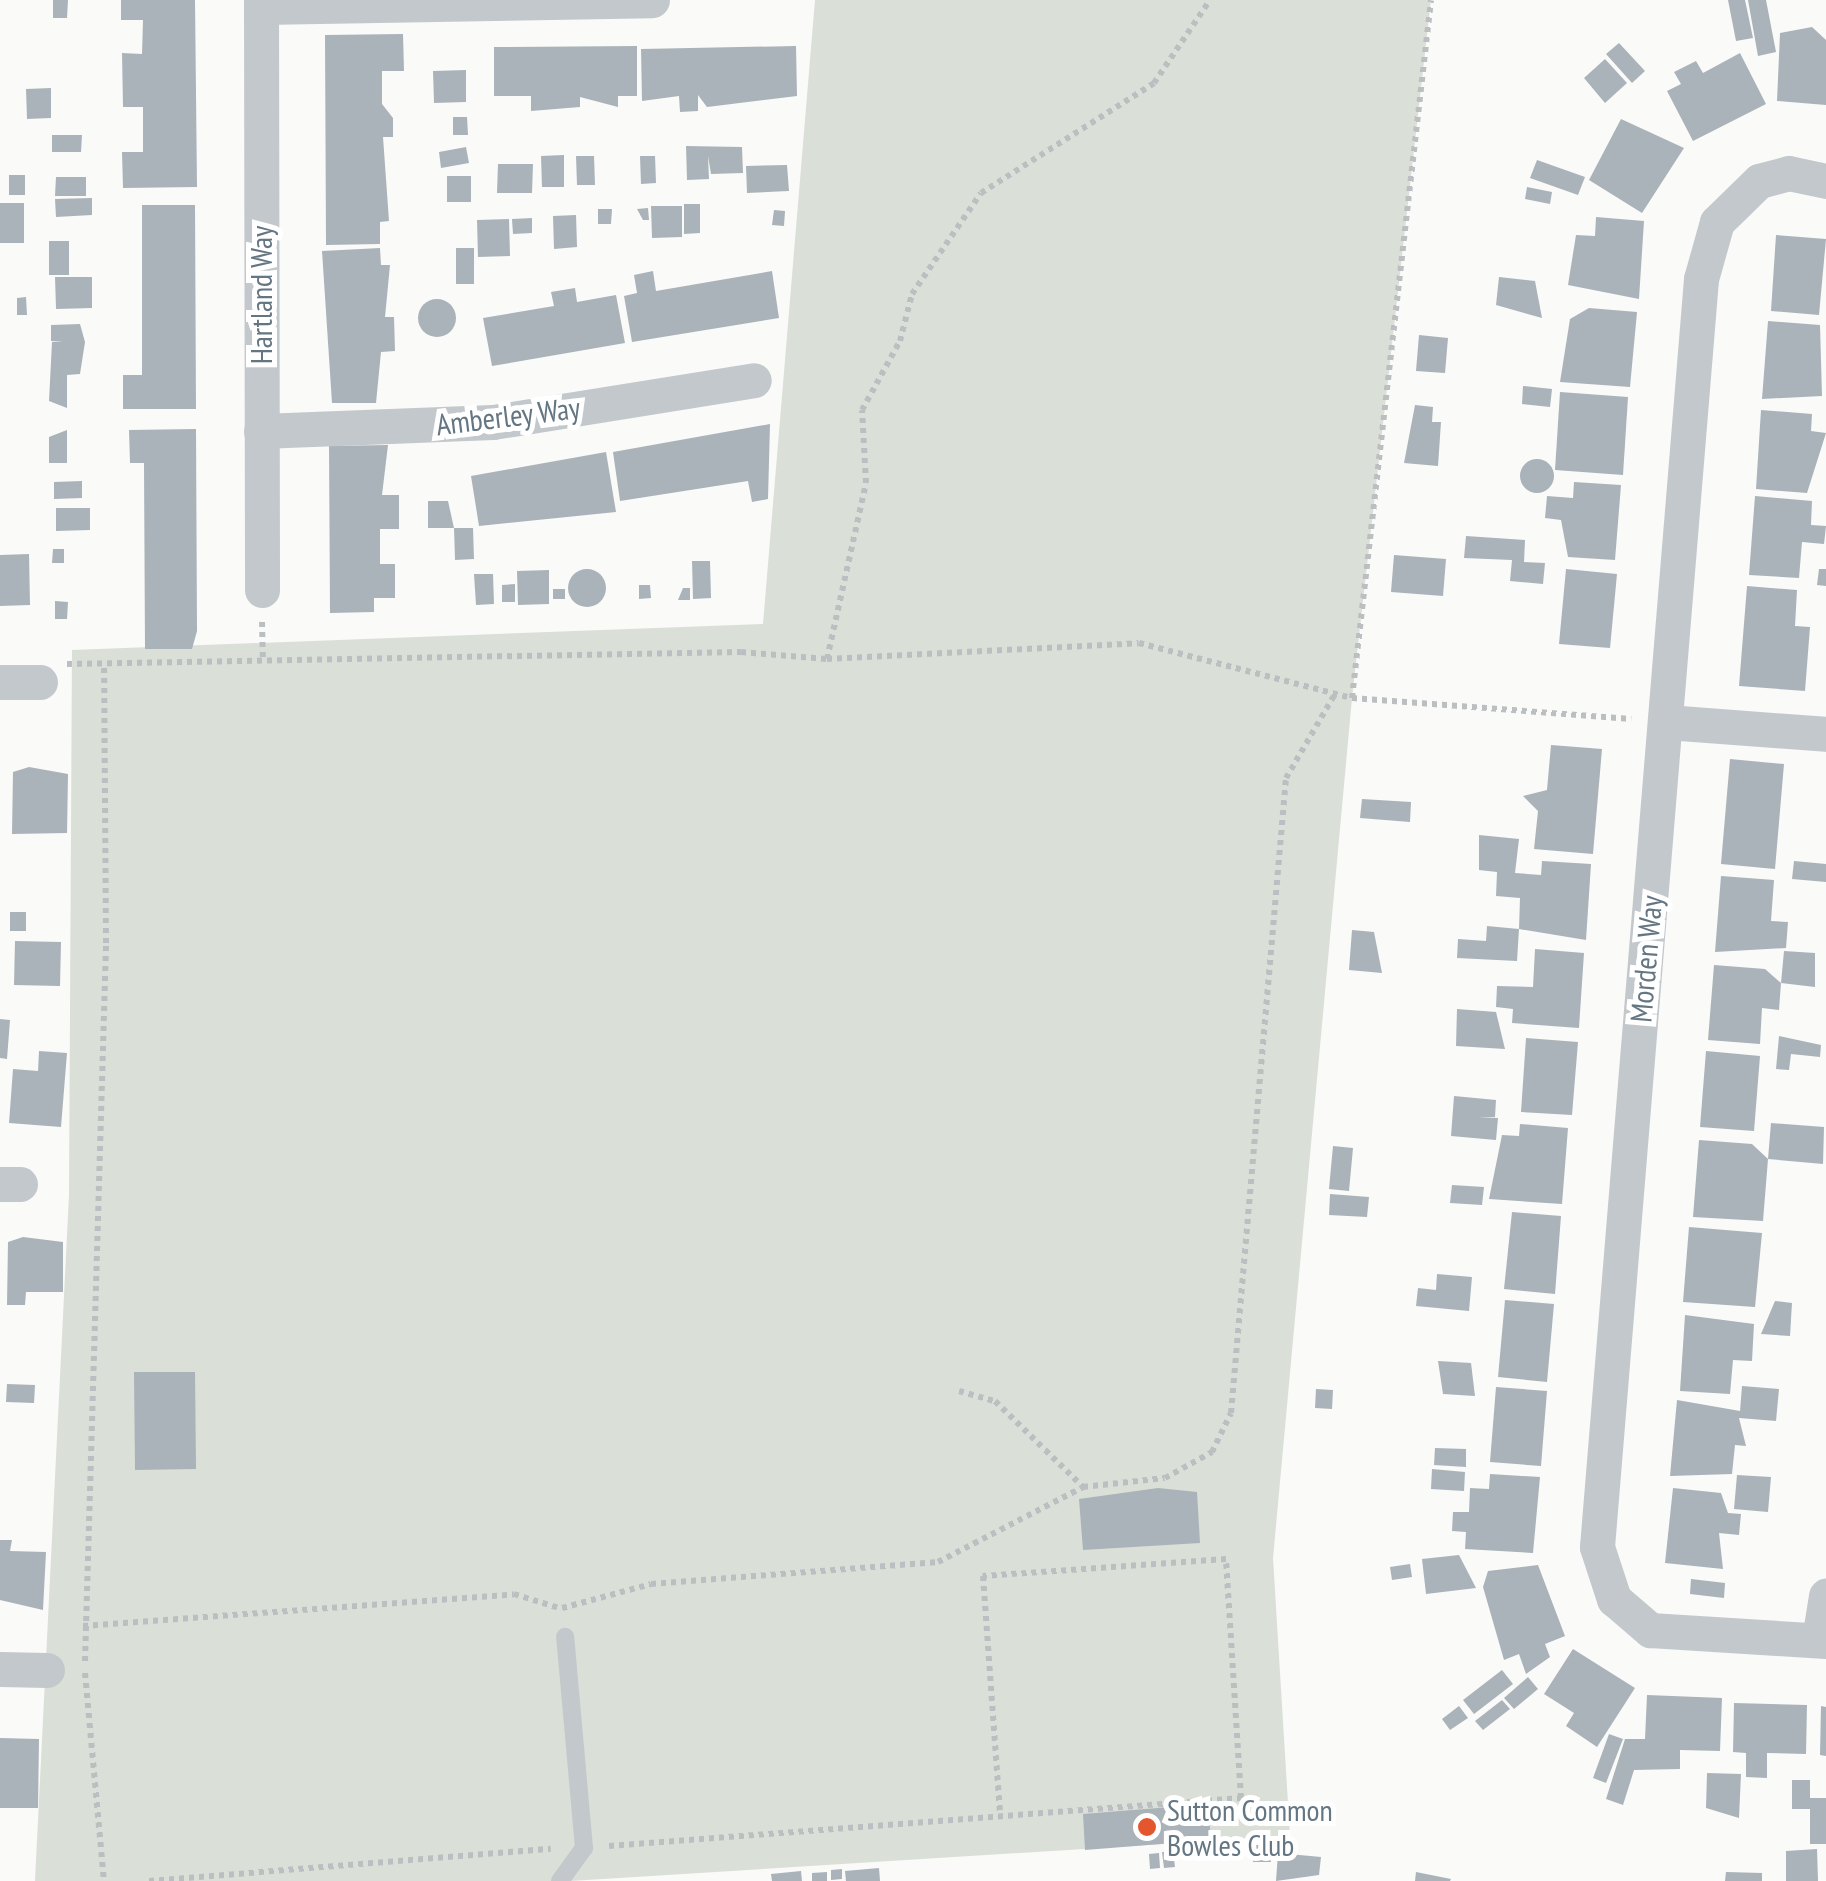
<!DOCTYPE html>
<html>
<head>
<meta charset="utf-8">
<style>
  body { margin:0 }
  #map { position:relative; width:1826px; height:1881px; overflow:hidden; background:#fafaf8; font-family:"PT Sans Narrow",sans-serif }
  div>[style] { position:absolute }
  .green>* { inset:0; background:#dadfd7 }
  .building>* { inset:0; background:#aab3b9 }
  .round { border-radius:50% }
  .path>* { height:6px; margin-top:-3px; transform-origin:0; background:repeating-linear-gradient(90deg,#bbbfc2 0 5px,transparent 0 10px) }
  .service>* { height:18px; margin:-9px; padding:0 9px; transform-origin:9px; border-radius:9px; background:#c3c8cc }
  .minor>* { height:35px; margin:-17.5px; padding:0 17.5px; transform-origin:17.5px; border-radius:17.5px; background:#c3c8cc }
  .dots>* { width:28px; height:28px; translate:-50% -50%; box-sizing:border-box; border:5px solid #fff; border-radius:50% }
  span { translate:-50% -50%; white-space:nowrap; text-align:center; line-height:1.15; -webkit-text-stroke:10px #fff; paint-order:stroke }
  .street-label { font-size:30px; color:#657683 }
  .poi-label { font-size:30px; color:#657683 }
  .left { translate:0 -50%; text-align:left }
</style>
</head>
<body>
<div id="map">
  <div class="green">
    <div style="clip-path:polygon(815px 0,1431px 0,1352px 698px,1273px 1558px,1290px 1836px,570px 1881px,35px 1881px,69px 1195px,72px 650px,763px 624px)"></div>
  </div>
  <div class="building">
    <div style="clip-path:polygon(53px 0,68px 0,67px 18px,53px 18px)"></div>
    <div style="clip-path:polygon(121px 0,195px 0,197px 187px,123px 188px,122px 152px,143px 152px,143px 107px,123px 107px,122px 53px,142px 54px,143px 20px,121px 20px)"></div>
    <div style="clip-path:polygon(1728px 0,1745px 0,1753px 38px,1736px 41px)"></div>
    <div style="clip-path:polygon(1748px 0,1766px 0,1776px 52px,1758px 56px)"></div>
    <div style="clip-path:polygon(1812px 27px,1826px 40px,1826px 105px,1777px 101px,1780px 33px)"></div>
    <div style="clip-path:polygon(403px 34px,404px 71px,382px 71px,382px 104px,393px 118px,393px 137px,383px 137px,389px 221px,380px 222px,380px 244px,326px 245px,325px 35px)"></div>
    <div style="clip-path:polygon(1619px 43px,1645px 71px,1632px 83px,1606px 54px)"></div>
    <div style="clip-path:polygon(637px 46px,637px 96px,618px 96px,618px 107px,580px 97px,580px 107px,531px 111px,531px 96px,494px 96px,494px 47px)"></div>
    <div style="clip-path:polygon(796px 46px,797px 96px,707px 107px,698px 95px,698px 111px,680px 112px,679px 96px,642px 101px,641px 49px)"></div>
    <div style="clip-path:polygon(1740px 53px,1766px 104px,1693px 141px,1667px 91px,1681px 84px,1674px 72px,1696px 61px,1703px 73px)"></div>
    <div style="clip-path:polygon(1605px 59px,1627px 83px,1605px 103px,1584px 78px)"></div>
    <div style="clip-path:polygon(466px 70px,466px 102px,434px 103px,433px 71px)"></div>
    <div style="clip-path:polygon(51px 88px,51px 118px,27px 119px,26px 89px)"></div>
    <div style="clip-path:polygon(453px 117px,467px 117px,468px 135px,453px 135px)"></div>
    <div style="clip-path:polygon(1621px 119px,1684px 148px,1642px 213px,1589px 180px)"></div>
    <div style="clip-path:polygon(52px 135px,82px 135px,81px 152px,52px 152px)"></div>
    <div style="clip-path:polygon(686px 146px,742px 147px,743px 173px,711px 174px,708px 156px,709px 179px,687px 180px)"></div>
    <div style="clip-path:polygon(466px 147px,469px 163px,441px 168px,439px 152px)"></div>
    <div style="clip-path:polygon(564px 155px,564px 187px,542px 187px,541px 156px)"></div>
    <div style="clip-path:polygon(576px 156px,594px 156px,595px 185px,577px 185px)"></div>
    <div style="clip-path:polygon(640px 156px,655px 156px,656px 183px,641px 184px)"></div>
    <div style="clip-path:polygon(1537px 160px,1585px 177px,1578px 195px,1530px 178px)"></div>
    <div style="clip-path:polygon(498px 164px,533px 164px,532px 193px,497px 193px)"></div>
    <div style="clip-path:polygon(787px 165px,789px 191px,747px 193px,746px 166px)"></div>
    <div style="clip-path:polygon(9px 175px,25px 175px,25px 195px,9px 195px)"></div>
    <div style="clip-path:polygon(447px 176px,471px 176px,471px 202px,447px 202px)"></div>
    <div style="clip-path:polygon(56px 177px,86px 177px,86px 196px,55px 196px)"></div>
    <div style="clip-path:polygon(1527px 187px,1552px 192px,1550px 204px,1525px 199px)"></div>
    <div style="clip-path:polygon(92px 198px,92px 215px,56px 217px,55px 199px)"></div>
    <div style="clip-path:polygon(0 203px,24px 203px,24px 243px,0 243px)"></div>
    <div style="clip-path:polygon(684px 204px,700px 204px,700px 233px,684px 234px)"></div>
    <div style="clip-path:polygon(142px 205px,195px 205px,196px 409px,123px 409px,123px 375px,142px 375px)"></div>
    <div style="clip-path:polygon(651px 206px,682px 206px,682px 237px,652px 238px)"></div>
    <div style="clip-path:polygon(648px 208px,649px 220px,643px 220px,637px 209px)"></div>
    <div style="clip-path:polygon(598px 209px,612px 209px,611px 224px,598px 224px)"></div>
    <div style="clip-path:polygon(774px 210px,785px 211px,784px 226px,772px 225px)"></div>
    <div style="clip-path:polygon(576px 215px,577px 247px,554px 249px,553px 216px)"></div>
    <div style="clip-path:polygon(1596px 217px,1644px 221px,1639px 299px,1568px 285px,1576px 235px,1595px 236px)"></div>
    <div style="clip-path:polygon(532px 218px,532px 233px,513px 234px,512px 219px)"></div>
    <div style="clip-path:polygon(509px 219px,510px 256px,478px 257px,477px 220px)"></div>
    <div style="clip-path:polygon(1776px 235px,1826px 239px,1819px 315px,1771px 311px)"></div>
    <div style="clip-path:polygon(49px 241px,69px 241px,69px 275px,49px 275px)"></div>
    <div style="clip-path:polygon(380px 248px,381px 265px,390px 265px,385px 317px,394px 317px,395px 351px,381px 352px,376px 403px,332px 403px,322px 251px)"></div>
    <div style="clip-path:polygon(456px 248px,474px 248px,474px 284px,456px 284px)"></div>
    <div style="clip-path:polygon(653px 271px,656px 291px,772px 271px,779px 318px,632px 342px,624px 296px,637px 293px,634px 275px)"></div>
    <div style="clip-path:polygon(55px 277px,92px 277px,92px 308px,56px 309px)"></div>
    <div style="clip-path:polygon(1499px 277px,1535px 281px,1542px 318px,1496px 305px)"></div>
    <div style="clip-path:polygon(575px 288px,577px 302px,616px 295px,625px 343px,492px 366px,483px 318px,554px 306px,551px 292px)"></div>
    <div style="clip-path:polygon(26px 297px,27px 315px,17px 315px,17px 298px)"></div>
    <div class="round" style="left:418px;top:299px;width:38px;height:38px"></div>
    <div style="clip-path:polygon(1589px 308px,1637px 312px,1630px 387px,1560px 382px,1570px 319px)"></div>
    <div style="clip-path:polygon(1768px 321px,1820px 325px,1822px 396px,1762px 399px)"></div>
    <div style="clip-path:polygon(80px 324px,85px 342px,80px 374px,67px 375px,67px 408px,49px 401px,52px 342px,63px 342px,51px 341px,51px 325px)"></div>
    <div style="clip-path:polygon(1419px 335px,1448px 338px,1445px 373px,1416px 371px)"></div>
    <div style="clip-path:polygon(1523px 386px,1552px 389px,1550px 407px,1522px 404px)"></div>
    <div style="clip-path:polygon(1560px 392px,1628px 397px,1623px 475px,1555px 470px)"></div>
    <div style="clip-path:polygon(1415px 405px,1433px 407px,1432px 422px,1441px 422px,1438px 466px,1404px 463px)"></div>
    <div style="clip-path:polygon(1761px 410px,1812px 414px,1811px 431px,1826px 433px,1807px 493px,1756px 489px)"></div>
    <div style="clip-path:polygon(770px 424px,768px 499px,752px 502px,748px 481px,620px 501px,613px 452px)"></div>
    <div style="clip-path:polygon(196px 429px,197px 631px,192px 649px,145px 649px,144px 463px,130px 463px,129px 430px)"></div>
    <div style="clip-path:polygon(67px 430px,67px 463px,49px 463px,49px 437px)"></div>
    <div style="clip-path:polygon(388px 445px,382px 495px,399px 495px,399px 529px,380px 529px,380px 564px,395px 564px,395px 598px,374px 598px,374px 612px,330px 613px,329px 446px)"></div>
    <div style="clip-path:polygon(606px 452px,616px 512px,479px 526px,471px 476px)"></div>
    <div class="round" style="left:1520px;top:459px;width:34px;height:34px"></div>
    <div style="clip-path:polygon(82px 481px,82px 498px,54px 499px,54px 482px)"></div>
    <div style="clip-path:polygon(1574px 482px,1621px 485px,1615px 560px,1568px 557px,1561px 520px,1545px 518px,1547px 496px,1573px 498px)"></div>
    <div style="clip-path:polygon(1755px 496px,1812px 501px,1811px 525px,1826px 526px,1824px 544px,1802px 542px,1799px 578px,1749px 575px)"></div>
    <div style="clip-path:polygon(428px 501px,448px 501px,454px 528px,428px 528px)"></div>
    <div style="clip-path:polygon(56px 508px,90px 508px,90px 530px,56px 531px)"></div>
    <div style="clip-path:polygon(454px 528px,473px 528px,474px 559px,455px 560px)"></div>
    <div style="clip-path:polygon(1466px 536px,1525px 540px,1524px 562px,1545px 563px,1543px 584px,1510px 581px,1512px 560px,1464px 558px)"></div>
    <div style="clip-path:polygon(53px 549px,64px 549px,64px 563px,52px 563px)"></div>
    <div style="clip-path:polygon(29px 554px,30px 605px,0 606px,0 555px)"></div>
    <div style="clip-path:polygon(1394px 555px,1446px 559px,1443px 596px,1391px 592px)"></div>
    <div style="clip-path:polygon(692px 561px,710px 561px,711px 598px,693px 599px)"></div>
    <div style="clip-path:polygon(1566px 569px,1617px 574px,1610px 648px,1559px 644px)"></div>
    <div style="clip-path:polygon(1819px 569px,1826px 569px,1826px 586px,1817px 585px)"></div>
    <div class="round" style="left:568px;top:569px;width:38px;height:38px"></div>
    <div style="clip-path:polygon(549px 570px,549px 604px,518px 605px,517px 571px)"></div>
    <div style="clip-path:polygon(474px 574px,493px 574px,494px 604px,476px 605px)"></div>
    <div style="clip-path:polygon(515px 584px,515px 602px,502px 602px,502px 585px)"></div>
    <div style="clip-path:polygon(639px 585px,650px 585px,651px 598px,639px 599px)"></div>
    <div style="clip-path:polygon(1747px 586px,1797px 590px,1795px 626px,1810px 627px,1805px 691px,1739px 686px)"></div>
    <div style="clip-path:polygon(683px 588px,690px 588px,690px 600px,678px 600px)"></div>
    <div style="clip-path:polygon(553px 589px,565px 589px,565px 599px,553px 599px)"></div>
    <div style="clip-path:polygon(55px 601px,68px 602px,67px 619px,55px 619px)"></div>
    <div style="clip-path:polygon(1551px 745px,1602px 749px,1593px 854px,1534px 849px,1538px 811px,1523px 796px,1547px 790px)"></div>
    <div style="clip-path:polygon(1730px 759px,1784px 764px,1775px 869px,1721px 864px)"></div>
    <div style="clip-path:polygon(29px 767px,68px 774px,67px 833px,12px 834px,13px 772px)"></div>
    <div style="clip-path:polygon(1362px 799px,1411px 802px,1410px 822px,1360px 818px)"></div>
    <div style="clip-path:polygon(1479px 835px,1519px 839px,1515px 873px,1541px 875px,1542px 861px,1591px 864px,1586px 940px,1519px 929px,1520px 898px,1496px 896px,1497px 872px,1479px 870px)"></div>
    <div style="clip-path:polygon(1794px 861px,1826px 864px,1826px 882px,1792px 879px)"></div>
    <div style="clip-path:polygon(1721px 876px,1774px 880px,1771px 921px,1788px 922px,1786px 948px,1715px 952px)"></div>
    <div style="clip-path:polygon(10px 912px,26px 912px,26px 931px,10px 931px)"></div>
    <div style="clip-path:polygon(1487px 926px,1519px 929px,1517px 961px,1457px 958px,1458px 939px,1486px 941px)"></div>
    <div style="clip-path:polygon(1352px 930px,1374px 932px,1382px 973px,1349px 970px)"></div>
    <div style="clip-path:polygon(15px 941px,61px 942px,60px 986px,14px 985px)"></div>
    <div style="clip-path:polygon(1535px 949px,1584px 953px,1579px 1028px,1512px 1023px,1513px 1009px,1496px 1007px,1497px 986px,1533px 987px)"></div>
    <div style="clip-path:polygon(1784px 951px,1815px 953px,1815px 987px,1781px 983px,1779px 1010px,1762px 1008px,1760px 1044px,1708px 1040px,1714px 965px,1765px 969px,1781px 983px)"></div>
    <div style="clip-path:polygon(1457px 1009px,1496px 1012px,1505px 1049px,1456px 1046px)"></div>
    <div style="clip-path:polygon(0 1019px,10px 1020px,7px 1059px,0 1058px)"></div>
    <div style="clip-path:polygon(1779px 1036px,1821px 1045px,1820px 1057px,1791px 1054px,1789px 1070px,1776px 1069px)"></div>
    <div style="clip-path:polygon(1526px 1038px,1578px 1042px,1572px 1115px,1521px 1112px)"></div>
    <div style="clip-path:polygon(39px 1051px,67px 1053px,61px 1127px,9px 1123px,13px 1069px,38px 1071px)"></div>
    <div style="clip-path:polygon(1706px 1051px,1760px 1056px,1754px 1131px,1700px 1127px)"></div>
    <div style="clip-path:polygon(1454px 1096px,1496px 1100px,1495px 1117px,1479px 1117px,1498px 1118px,1496px 1140px,1451px 1136px)"></div>
    <div style="clip-path:polygon(1771px 1123px,1824px 1127px,1823px 1164px,1768px 1159px)"></div>
    <div style="clip-path:polygon(1520px 1124px,1568px 1128px,1562px 1204px,1489px 1199px,1502px 1135px,1519px 1136px)"></div>
    <div style="clip-path:polygon(1699px 1140px,1752px 1144px,1768px 1159px,1763px 1221px,1693px 1217px)"></div>
    <div style="clip-path:polygon(1333px 1146px,1353px 1148px,1349px 1191px,1329px 1189px)"></div>
    <div style="clip-path:polygon(1452px 1185px,1484px 1187px,1482px 1205px,1450px 1203px)"></div>
    <div style="clip-path:polygon(1330px 1194px,1369px 1197px,1367px 1217px,1329px 1215px)"></div>
    <div style="clip-path:polygon(1512px 1212px,1561px 1216px,1555px 1294px,1504px 1289px)"></div>
    <div style="clip-path:polygon(1689px 1227px,1762px 1233px,1755px 1307px,1683px 1302px)"></div>
    <div style="clip-path:polygon(23px 1237px,63px 1242px,63px 1292px,26px 1292px,25px 1305px,7px 1305px,8px 1242px)"></div>
    <div style="clip-path:polygon(1437px 1274px,1472px 1277px,1469px 1311px,1416px 1306px,1418px 1288px,1436px 1290px)"></div>
    <div style="clip-path:polygon(1505px 1300px,1554px 1304px,1547px 1382px,1498px 1377px)"></div>
    <div style="clip-path:polygon(1775px 1301px,1792px 1303px,1790px 1336px,1761px 1334px)"></div>
    <div style="clip-path:polygon(1685px 1315px,1754px 1324px,1752px 1361px,1733px 1360px,1730px 1394px,1680px 1391px)"></div>
    <div style="clip-path:polygon(1438px 1361px,1471px 1363px,1475px 1396px,1443px 1394px)"></div>
    <div style="clip-path:polygon(134px 1372px,195px 1372px,196px 1469px,135px 1470px)"></div>
    <div style="clip-path:polygon(7px 1384px,35px 1385px,34px 1403px,6px 1402px)"></div>
    <div style="clip-path:polygon(1742px 1386px,1779px 1389px,1776px 1421px,1739px 1418px,1746px 1446px,1735px 1445px,1732px 1474px,1670px 1476px,1677px 1400px,1740px 1411px)"></div>
    <div style="clip-path:polygon(1496px 1387px,1547px 1391px,1541px 1466px,1490px 1462px)"></div>
    <div style="clip-path:polygon(1316px 1389px,1333px 1390px,1332px 1409px,1315px 1408px)"></div>
    <div style="clip-path:polygon(1435px 1448px,1466px 1449px,1466px 1467px,1434px 1465px)"></div>
    <div style="clip-path:polygon(1432px 1469px,1465px 1472px,1464px 1491px,1431px 1489px)"></div>
    <div style="clip-path:polygon(1490px 1474px,1540px 1477px,1533px 1553px,1465px 1549px,1466px 1532px,1452px 1531px,1453px 1512px,1469px 1512px,1470px 1488px,1489px 1489px)"></div>
    <div style="clip-path:polygon(1737px 1475px,1771px 1477px,1768px 1512px,1734px 1509px)"></div>
    <div style="clip-path:polygon(1158px 1488px,1197px 1492px,1200px 1543px,1083px 1550px,1079px 1499px)"></div>
    <div style="clip-path:polygon(1673px 1488px,1721px 1493px,1728px 1513px,1741px 1514px,1739px 1535px,1719px 1533px,1723px 1569px,1665px 1563px)"></div>
    <div style="clip-path:polygon(0 1540px,12px 1540px,10px 1551px,46px 1552px,43px 1610px,0 1600px)"></div>
    <div style="clip-path:polygon(1459px 1555px,1476px 1588px,1426px 1594px,1422px 1559px)"></div>
    <div style="clip-path:polygon(1410px 1564px,1412px 1577px,1392px 1580px,1390px 1567px)"></div>
    <div style="clip-path:polygon(1538px 1565px,1565px 1636px,1545px 1644px,1550px 1657px,1526px 1674px,1519px 1654px,1504px 1660px,1483px 1587px,1488px 1571px)"></div>
    <div style="clip-path:polygon(1691px 1579px,1725px 1583px,1724px 1598px,1690px 1594px)"></div>
    <div style="clip-path:polygon(1573px 1649px,1635px 1688px,1597px 1747px,1566px 1726px,1574px 1713px,1544px 1694px)"></div>
    <div style="clip-path:polygon(1502px 1670px,1513px 1684px,1474px 1714px,1463px 1700px)"></div>
    <div style="clip-path:polygon(1528px 1677px,1538px 1689px,1514px 1709px,1504px 1698px)"></div>
    <div style="clip-path:polygon(1647px 1695px,1722px 1698px,1720px 1751px,1680px 1750px,1680px 1769px,1634px 1770px,1623px 1805px,1606px 1799px,1625px 1739px,1645px 1739px)"></div>
    <div style="clip-path:polygon(1502px 1700px,1510px 1709px,1483px 1730px,1475px 1721px)"></div>
    <div style="clip-path:polygon(1734px 1703px,1807px 1705px,1806px 1754px,1767px 1753px,1767px 1778px,1746px 1777px,1746px 1753px,1733px 1752px)"></div>
    <div style="clip-path:polygon(1459px 1706px,1468px 1718px,1450px 1730px,1442px 1719px)"></div>
    <div style="clip-path:polygon(1821px 1706px,1826px 1707px,1826px 1756px,1820px 1755px)"></div>
    <div style="clip-path:polygon(1609px 1734px,1623px 1739px,1606px 1783px,1593px 1778px)"></div>
    <div style="clip-path:polygon(0 1738px,39px 1739px,38px 1808px,0 1808px)"></div>
    <div style="clip-path:polygon(1707px 1773px,1741px 1774px,1739px 1818px,1706px 1808px)"></div>
    <div style="clip-path:polygon(1792px 1780px,1810px 1780px,1810px 1798px,1826px 1798px,1826px 1844px,1810px 1844px,1810px 1809px,1792px 1809px)"></div>
    <div style="clip-path:polygon(1208px 1804px,1211px 1840px,1085px 1850px,1083px 1814px)"></div>
    <div style="clip-path:polygon(1253px 1845px,1271px 1845px,1271px 1862px,1253px 1862px)"></div>
    <div style="clip-path:polygon(1817px 1849px,1818px 1881px,1786px 1881px,1786px 1851px)"></div>
    <div style="clip-path:polygon(1173px 1851px,1175px 1867px,1164px 1868px,1162px 1852px)"></div>
    <div style="clip-path:polygon(1159px 1853px,1160px 1868px,1150px 1869px,1149px 1854px)"></div>
    <div style="clip-path:polygon(1278px 1853px,1321px 1857px,1319px 1875px,1276px 1881px)"></div>
    <div style="clip-path:polygon(879px 1868px,880px 1881px,846px 1881px,845px 1871px)"></div>
    <div style="clip-path:polygon(842px 1869px,842px 1879px,831px 1880px,831px 1870px)"></div>
    <div style="clip-path:polygon(801px 1871px,802px 1881px,772px 1881px,771px 1874px)"></div>
    <div style="clip-path:polygon(827px 1872px,827px 1881px,812px 1881px,812px 1873px)"></div>
    <div style="clip-path:polygon(1416px 1872px,1451px 1879px,1450px 1881px,1415px 1881px)"></div>
    <div style="clip-path:polygon(1726px 1872px,1762px 1873px,1762px 1881px,1725px 1881px)"></div>
  </div>
  <div class="path">
    <div style="left:262px;top:622px;width:40px;rotate:88.6deg"></div>
    <div style="left:827px;top:659px;width:180px;rotate:-77.5deg"></div>
    <div style="left:866px;top:483px;width:73px;rotate:-93.1deg"></div>
    <div style="left:862px;top:410px;width:79px;rotate:-61.2deg"></div>
    <div style="left:900px;top:341px;width:49px;rotate:-75.7deg"></div>
    <div style="left:912px;top:294px;width:122px;rotate:-55.7deg"></div>
    <div style="left:981px;top:193px;width:205px;rotate:-32.4deg"></div>
    <div style="left:1154px;top:83px;width:100px;rotate:-56deg"></div>
    <div style="left:67px;top:664px;width:674px;rotate:-1.02deg"></div>
    <div style="left:741px;top:652px;width:86px;rotate:4.7deg"></div>
    <div style="left:827px;top:659px;width:312px;rotate:-2.9deg"></div>
    <div style="left:1139px;top:643px;width:220px;rotate:14.5deg"></div>
    <div style="left:1352px;top:698px;width:280px;rotate:4.3deg"></div>
    <div style="left:1352px;top:698px;width:702px;rotate:-83.54deg"></div>
    <div style="left:959px;top:1391px;width:37px;rotate:16deg"></div>
    <div style="left:995px;top:1401px;width:123px;rotate:44.3deg"></div>
    <div style="left:562px;top:1608px;width:92px;rotate:-15.1deg"></div>
    <div style="left:651px;top:1584px;width:288px;rotate:-4.4deg"></div>
    <div style="left:938px;top:1562px;width:163px;rotate:-27.3deg"></div>
    <div style="left:1083px;top:1487px;width:82px;rotate:-6.3deg"></div>
    <div style="left:1165px;top:1478px;width:54px;rotate:-29deg"></div>
    <div style="left:1212px;top:1452px;width:43px;rotate:-64deg"></div>
    <div style="left:1231px;top:1413px;width:637px;rotate:-85.05deg"></div>
    <div style="left:1286px;top:778px;width:99px;rotate:-59.8deg"></div>
    <div style="left:83px;top:1626px;width:432px;rotate:-4.2deg"></div>
    <div style="left:514px;top:1594px;width:50px;rotate:17.4deg"></div>
    <div style="left:85px;top:1661px;width:718px;rotate:-88.32deg"></div>
    <div style="left:106px;top:943px;width:279px;rotate:-90.4deg"></div>
    <div style="left:85px;top:1673px;width:209px;rotate:84.8deg"></div>
    <div style="left:609px;top:1846px;width:634px;rotate:-4.34deg"></div>
    <div style="left:1241px;top:1798px;width:239px;rotate:-93.6deg"></div>
    <div style="left:1226px;top:1559px;width:244px;rotate:176deg"></div>
    <div style="left:983px;top:1576px;width:241px;rotate:85.9deg"></div>
    <div style="left:149px;top:1881px;width:403px;rotate:-4.6deg"></div>
  </div>
  <div class="service">
    <div style="left:560px;top:1881px;width:41px;rotate:-54deg"></div>
    <div style="left:584px;top:1848px;width:212px;rotate:-95.1deg"></div>
  </div>
  <div class="minor">
    <div style="left:261px;top:0;width:590px;rotate:89.9deg"></div>
    <div style="left:261px;top:7px;width:391px;rotate:-1deg"></div>
    <div style="left:1826px;top:181px;width:38px;rotate:-168deg"></div>
    <div style="left:1789px;top:173px;width:31px;rotate:165deg"></div>
    <div style="left:1759px;top:181px;width:59px;rotate:135.7deg"></div>
    <div style="left:1717px;top:222px;width:59px;rotate:105.7deg"></div>
    <div style="left:1701px;top:279px;width:1272px;rotate:94.69deg"></div>
    <div style="left:1597px;top:1547px;width:55px;rotate:71.9deg"></div>
    <div style="left:1614px;top:1599px;width:48px;rotate:40.7deg"></div>
    <div style="left:1650px;top:1630px;width:176px;rotate:3.6deg"></div>
    <div style="left:261px;top:431px;width:232px;rotate:-2.2deg"></div>
    <div style="left:493px;top:422px;width:264px;rotate:-9.1deg"></div>
    <div style="left:0;top:682px;width:40px"></div>
    <div style="left:1667px;top:722px;width:159px;rotate:4.3deg"></div>
    <div style="left:0;top:1184px;width:20px"></div>
    <div style="left:1819px;top:1640px;width:45px;rotate:-81deg"></div>
    <div style="left:0;top:1669px;width:47px;rotate:1.2deg"></div>
  </div>
  <div class="dots">
    <div style="left:1147px;top:1827px;background:#e4572e"></div>
  </div>
  <div class="street-label">
    <span style="left:261px;top:295px;rotate:-90deg">Hartland Way</span>
    <span style="left:508px;top:416px;rotate:-7deg">Amberley Way</span>
    <span style="left:1646px;top:959px;rotate:-85deg">Morden Way</span>
  </div>
  <div class="poi-label">
    <span class="left" style="left:1167px;top:1827px">Sutton Common<br>Bowles Club</span>
  </div>
</div>
</body>
</html>
